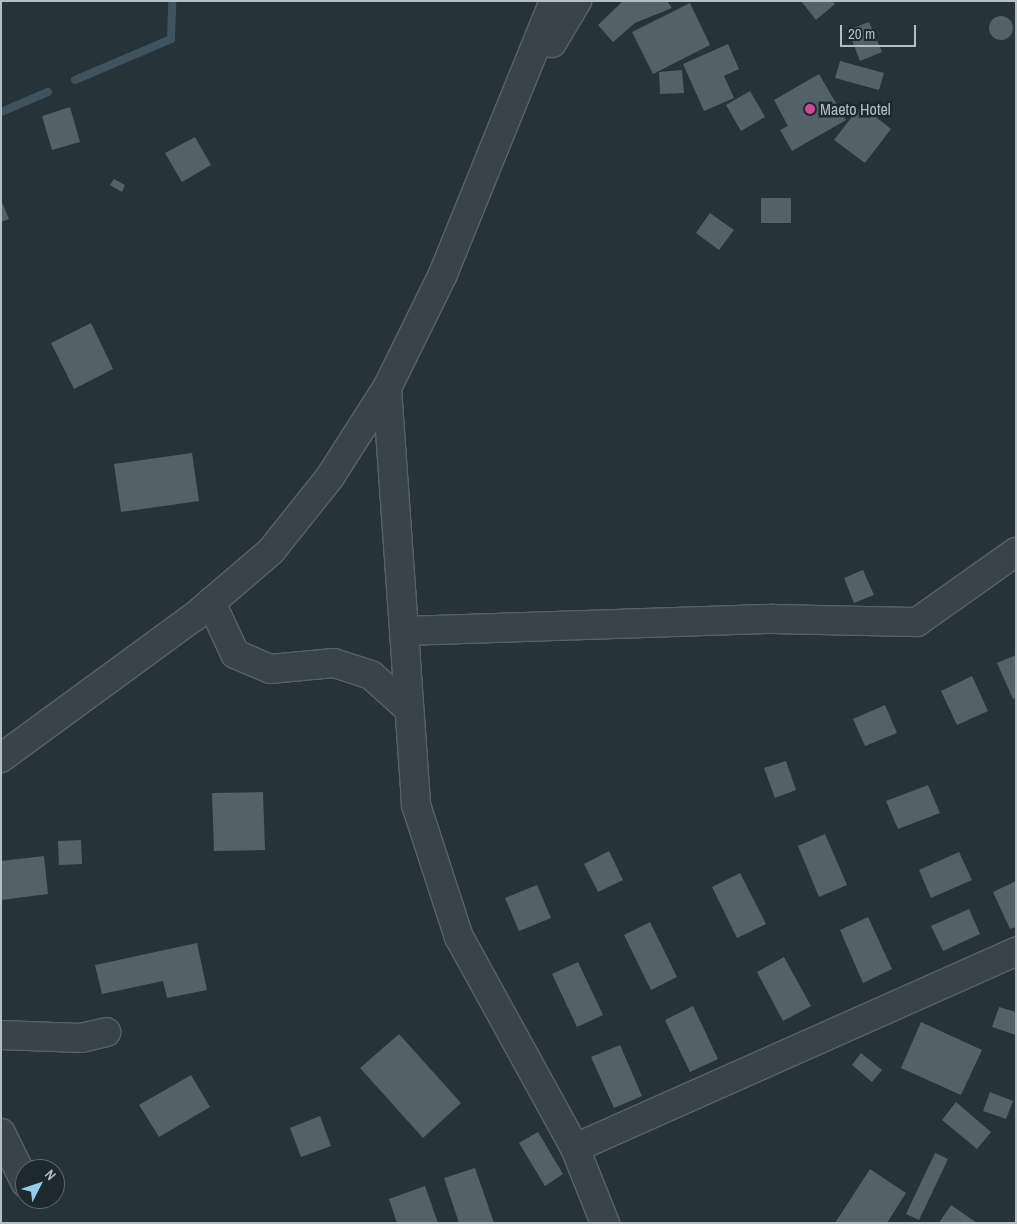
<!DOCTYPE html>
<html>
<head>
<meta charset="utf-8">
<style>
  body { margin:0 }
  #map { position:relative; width:1017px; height:1224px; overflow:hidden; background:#263339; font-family:"Archivo Narrow",sans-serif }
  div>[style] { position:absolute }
  .stream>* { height:8px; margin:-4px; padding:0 4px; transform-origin:4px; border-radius:4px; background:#3d5460 }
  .building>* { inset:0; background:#536269 }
  .round { border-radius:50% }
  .roads { filter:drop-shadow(1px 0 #576267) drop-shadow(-1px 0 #576267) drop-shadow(0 1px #576267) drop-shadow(0 -1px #576267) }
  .minor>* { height:28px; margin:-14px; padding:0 14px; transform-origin:14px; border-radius:14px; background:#394449 }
  .dots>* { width:14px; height:14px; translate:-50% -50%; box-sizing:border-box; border:2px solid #1e292e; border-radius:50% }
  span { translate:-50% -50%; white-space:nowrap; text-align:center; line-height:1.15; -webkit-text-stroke:5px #1e292e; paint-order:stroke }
  .poi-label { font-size:16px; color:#b4bfc5 }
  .left { translate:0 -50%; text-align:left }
  .frame { position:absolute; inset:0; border:2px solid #b4bfc5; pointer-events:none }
  .north { position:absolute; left:15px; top:1159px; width:50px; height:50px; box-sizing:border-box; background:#1e292e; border:1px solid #5a656a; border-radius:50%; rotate:49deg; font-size:14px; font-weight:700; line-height:20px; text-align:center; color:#b4bfc5 }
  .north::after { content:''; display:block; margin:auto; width:18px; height:22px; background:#94cceb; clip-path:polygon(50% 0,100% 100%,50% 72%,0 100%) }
  .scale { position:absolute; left:840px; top:25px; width:76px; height:22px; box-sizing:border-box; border:2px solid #b4bfc5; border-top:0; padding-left:6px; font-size:15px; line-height:18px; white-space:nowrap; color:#b4bfc5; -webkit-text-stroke:4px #1e292e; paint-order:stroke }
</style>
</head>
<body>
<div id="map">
  <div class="stream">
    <div style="left:75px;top:80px;width:104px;rotate:-23.1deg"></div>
    <div style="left:171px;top:39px;width:38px;rotate:-88deg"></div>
    <div style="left:1px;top:112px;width:51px;rotate:-23.1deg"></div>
  </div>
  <div class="building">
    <div style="clip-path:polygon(623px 1px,667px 1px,672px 8px,635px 23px,613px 42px,598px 25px)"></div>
    <div style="clip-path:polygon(801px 1px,832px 1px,835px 4px,816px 20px)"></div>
    <div style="clip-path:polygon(690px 3px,710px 45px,653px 74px,632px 32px)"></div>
    <div class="round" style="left:989px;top:16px;width:24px;height:24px"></div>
    <div style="clip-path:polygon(869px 22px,882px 52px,860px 61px,848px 30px)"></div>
    <div style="clip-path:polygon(728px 44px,739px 69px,724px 76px,734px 98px,704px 111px,683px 64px)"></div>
    <div style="clip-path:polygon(840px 61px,884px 73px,879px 90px,835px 78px)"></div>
    <div style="clip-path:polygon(682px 70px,684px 93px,660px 94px,659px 72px)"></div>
    <div style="clip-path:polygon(819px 74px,846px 120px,792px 151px,780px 130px,788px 126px,774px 100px)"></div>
    <div style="clip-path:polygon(750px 91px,765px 117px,741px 131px,726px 105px)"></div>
    <div style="clip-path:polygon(861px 105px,891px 129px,865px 163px,834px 140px)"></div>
    <div style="clip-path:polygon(70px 107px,80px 142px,52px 150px,42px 116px)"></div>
    <div style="clip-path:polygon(195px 137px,211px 165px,182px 182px,165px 153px)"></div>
    <div style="clip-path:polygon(114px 179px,125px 185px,122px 192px,110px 185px)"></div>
    <div style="clip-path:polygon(761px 198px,791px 198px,791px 223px,761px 223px)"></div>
    <div style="clip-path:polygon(1px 200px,9px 219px,1px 222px)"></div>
    <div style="clip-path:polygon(710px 213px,734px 230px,719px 250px,696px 233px)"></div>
    <div style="clip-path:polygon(91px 323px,113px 369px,74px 389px,51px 343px)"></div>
    <div style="clip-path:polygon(192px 453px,199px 501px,121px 512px,114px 464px)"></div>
    <div style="clip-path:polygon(863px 570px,874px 595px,854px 603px,844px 578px)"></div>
    <div style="clip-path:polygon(1016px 655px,1016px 698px,1013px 699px,997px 663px)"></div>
    <div style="clip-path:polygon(972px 676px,988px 711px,957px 725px,941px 691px)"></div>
    <div style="clip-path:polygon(885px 705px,897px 733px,865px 746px,853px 719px)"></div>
    <div style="clip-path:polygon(786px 761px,796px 790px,775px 798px,764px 768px)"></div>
    <div style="clip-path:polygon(928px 785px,940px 813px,898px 829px,886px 801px)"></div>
    <div style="clip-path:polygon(263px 792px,265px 850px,214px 851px,212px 793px)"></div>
    <div style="clip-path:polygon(825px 834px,847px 885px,819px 897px,798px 846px)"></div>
    <div style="clip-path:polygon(81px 840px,82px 864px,59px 865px,58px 841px)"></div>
    <div style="clip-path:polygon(609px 851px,623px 880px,598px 892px,584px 864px)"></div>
    <div style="clip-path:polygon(959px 852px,972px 880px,931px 898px,919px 870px)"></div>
    <div style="clip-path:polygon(44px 856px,48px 894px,1px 900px,1px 861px)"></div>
    <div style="clip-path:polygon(740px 873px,766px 924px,737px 938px,712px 887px)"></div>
    <div style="clip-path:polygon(1016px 881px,1016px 927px,1010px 929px,993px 892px)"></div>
    <div style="clip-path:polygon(537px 885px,551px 918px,519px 931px,505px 898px)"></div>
    <div style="clip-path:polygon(969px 909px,980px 934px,943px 951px,931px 926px)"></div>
    <div style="clip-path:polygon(868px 917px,892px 969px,863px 983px,840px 930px)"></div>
    <div style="clip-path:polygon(650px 922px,677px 977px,651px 990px,624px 935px)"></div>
    <div style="clip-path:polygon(197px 943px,207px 990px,167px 998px,163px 981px,102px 994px,95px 965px)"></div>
    <div style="clip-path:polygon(784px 957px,811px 1006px,783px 1021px,757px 972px)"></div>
    <div style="clip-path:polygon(578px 962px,603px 1015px,577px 1027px,552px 974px)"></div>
    <div style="clip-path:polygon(693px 1006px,718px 1059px,690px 1072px,665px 1020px)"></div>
    <div style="clip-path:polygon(999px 1007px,1016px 1012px,1016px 1035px,992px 1027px)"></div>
    <div style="clip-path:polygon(921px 1022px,982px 1050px,961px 1095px,901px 1068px)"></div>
    <div style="clip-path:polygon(399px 1034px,461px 1103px,423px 1138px,360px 1068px)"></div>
    <div style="clip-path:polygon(620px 1045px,642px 1096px,614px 1108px,591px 1057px)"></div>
    <div style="clip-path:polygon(861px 1053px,882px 1070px,872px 1082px,852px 1065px)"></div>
    <div style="clip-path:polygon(191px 1075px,210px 1107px,159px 1137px,139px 1105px)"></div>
    <div style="clip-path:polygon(990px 1092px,1013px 1101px,1006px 1119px,983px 1111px)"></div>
    <div style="clip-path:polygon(956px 1102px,991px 1132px,977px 1149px,942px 1120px)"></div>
    <div style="clip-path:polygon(320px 1116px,331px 1146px,301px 1157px,290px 1128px)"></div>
    <div style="clip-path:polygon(538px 1132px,563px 1174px,545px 1186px,519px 1143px)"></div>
    <div style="clip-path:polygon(935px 1153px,948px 1159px,919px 1220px,906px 1214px)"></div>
    <div style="clip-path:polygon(475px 1168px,494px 1223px,459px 1223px,444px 1178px)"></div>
    <div style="clip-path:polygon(870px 1169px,906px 1193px,887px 1223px,835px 1223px)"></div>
    <div style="clip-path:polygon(425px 1186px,438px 1223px,397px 1223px,389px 1199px)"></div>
    <div style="clip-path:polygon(951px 1205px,977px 1223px,939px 1223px)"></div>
  </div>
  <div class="roads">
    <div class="minor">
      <div style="left:552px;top:43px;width:49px;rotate:-59.2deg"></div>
      <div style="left:387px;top:388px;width:418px;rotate:86deg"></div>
      <div style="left:416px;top:805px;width:139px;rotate:72deg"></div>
      <div style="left:459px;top:937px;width:241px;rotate:61.2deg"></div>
      <div style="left:575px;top:1148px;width:81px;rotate:68.2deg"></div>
      <div style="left:211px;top:602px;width:57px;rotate:65.2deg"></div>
      <div style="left:235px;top:654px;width:38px;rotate:23deg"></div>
      <div style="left:270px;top:669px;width:64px;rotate:-5.4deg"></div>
      <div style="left:334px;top:663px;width:39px;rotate:18deg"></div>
      <div style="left:371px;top:675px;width:51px;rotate:41.8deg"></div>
      <div style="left:404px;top:631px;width:369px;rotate:-1.9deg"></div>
      <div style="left:773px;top:619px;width:144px;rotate:1.2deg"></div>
      <div style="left:917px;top:622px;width:121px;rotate:-35.3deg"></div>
      <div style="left:1px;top:758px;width:239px;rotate:-36.2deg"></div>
      <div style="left:194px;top:617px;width:101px;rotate:-40.6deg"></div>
      <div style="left:271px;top:551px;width:95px;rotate:-51.4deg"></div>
      <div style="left:330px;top:477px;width:106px;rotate:-57.4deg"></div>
      <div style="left:387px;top:388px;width:127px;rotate:-63.8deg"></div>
      <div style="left:443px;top:274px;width:295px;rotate:-67.9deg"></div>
      <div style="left:1px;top:1035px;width:80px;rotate:2.1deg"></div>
      <div style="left:81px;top:1038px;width:26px;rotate:-13deg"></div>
      <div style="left:1px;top:1133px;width:55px;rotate:63.9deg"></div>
      <div style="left:575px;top:1148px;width:483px;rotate:-24deg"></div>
    </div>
  </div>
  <div class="dots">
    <div style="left:810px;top:109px;background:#d1479c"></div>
  </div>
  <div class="poi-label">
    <span class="left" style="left:820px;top:109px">Maeto Hotel</span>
  </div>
  <div class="frame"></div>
  <div class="north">N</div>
  <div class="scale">20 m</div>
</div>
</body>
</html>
